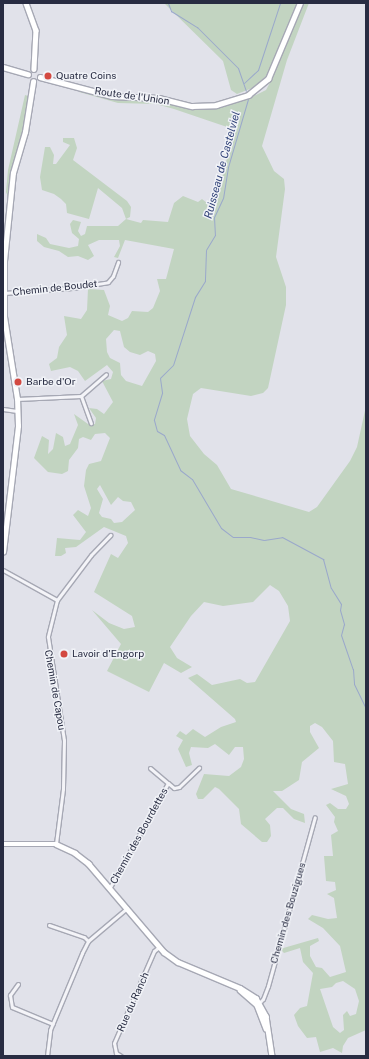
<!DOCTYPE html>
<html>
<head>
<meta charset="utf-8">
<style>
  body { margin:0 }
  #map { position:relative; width:369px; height:1059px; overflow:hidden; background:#e1e2ea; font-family:"Public Sans",sans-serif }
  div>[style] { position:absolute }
  .green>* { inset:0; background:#c2d4c1 }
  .stream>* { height:1px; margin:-0.5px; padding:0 0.5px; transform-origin:0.5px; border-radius:0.5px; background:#9aa8cb }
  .roads { filter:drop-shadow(1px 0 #a6a8b4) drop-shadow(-1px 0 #a6a8b4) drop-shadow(0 1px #a6a8b4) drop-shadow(0 -1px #a6a8b4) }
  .street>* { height:3px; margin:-1.5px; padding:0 1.5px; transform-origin:1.5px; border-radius:1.5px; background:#f4f4f8 }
  .secondary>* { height:4.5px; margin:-2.25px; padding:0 2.25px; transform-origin:2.25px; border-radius:2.25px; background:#fff }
  .dots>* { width:11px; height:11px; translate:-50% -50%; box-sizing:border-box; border:2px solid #f0f2f7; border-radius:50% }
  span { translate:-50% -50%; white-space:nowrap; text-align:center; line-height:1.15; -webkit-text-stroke:3px #f0f2f7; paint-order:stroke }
  .poi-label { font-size:10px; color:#282c42 }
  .left { translate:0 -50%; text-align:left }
  .street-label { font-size:10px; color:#282c42 }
  .water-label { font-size:11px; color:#314278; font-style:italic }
  .frame { position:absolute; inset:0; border:4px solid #282c42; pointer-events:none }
</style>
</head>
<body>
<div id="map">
  <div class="green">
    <div style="clip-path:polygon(164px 3px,297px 3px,270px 72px,255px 87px,237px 94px,231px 90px,223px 61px)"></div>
    <div style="clip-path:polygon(evenodd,301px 3px,309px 3px,287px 60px,262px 146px,274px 171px,284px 179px,285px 189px,276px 257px,286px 287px,286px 305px,268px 388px,263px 393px,251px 396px,201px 388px,193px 394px,187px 419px,190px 436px,204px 454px,217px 465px,231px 489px,309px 512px,317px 507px,350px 461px,357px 447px,366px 406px,366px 1030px,348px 1038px,343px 1046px,342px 1053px,333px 1048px,320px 1052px,316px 1037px,307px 1038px,298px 1026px,294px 1015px,300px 1008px,307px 1006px,313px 973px,303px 962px,300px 948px,284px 953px,280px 949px,318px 938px,319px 941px,310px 946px,310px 956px,316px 967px,322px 968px,330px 977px,346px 972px,340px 946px,323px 928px,308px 919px,312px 915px,328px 919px,337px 918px,334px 898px,327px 894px,336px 890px,335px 882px,326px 881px,324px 856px,333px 856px,331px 835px,338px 831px,334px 822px,335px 817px,326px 805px,330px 803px,338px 809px,346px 809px,349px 804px,346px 796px,331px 789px,348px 784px,345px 764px,334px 762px,333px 741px,322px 727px,315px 723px,310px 726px,310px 732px,319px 748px,302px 762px,299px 780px,282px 791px,273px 791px,291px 809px,304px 814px,305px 823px,294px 819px,283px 808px,277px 808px,265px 819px,270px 825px,271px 836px,267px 842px,262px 842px,241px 824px,239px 809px,219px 789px,215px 787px,203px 799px,198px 799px,196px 794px,204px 774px,229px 776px,241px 767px,244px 759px,243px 747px,235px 747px,229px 755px,215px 744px,208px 748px,191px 747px,189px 753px,192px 765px,186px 767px,178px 749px,183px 740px,176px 736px,180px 731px,186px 735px,193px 729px,205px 737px,221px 727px,236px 722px,235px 719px,188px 678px,197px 674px,212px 685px,240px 679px,247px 683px,255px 682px,290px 621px,288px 606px,279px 591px,270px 585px,253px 602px,223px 606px,204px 602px,191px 616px,170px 647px,177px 658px,192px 667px,181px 673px,164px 663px,149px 692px,107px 671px,121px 644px,92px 610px,109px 623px,124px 629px,135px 627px,132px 616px,94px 592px,111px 554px,118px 558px,128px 543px,126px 536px,104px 527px,76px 547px,65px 548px,66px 553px,61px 556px,55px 556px,57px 538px,80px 540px,86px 532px,73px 515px,78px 510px,88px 516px,91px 508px,84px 486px,86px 470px,89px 464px,101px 461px,110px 438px,105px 433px,95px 434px,91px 440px,83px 437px,79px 439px,78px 448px,69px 460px,68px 471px,62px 474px,48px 472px,34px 458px,42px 436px,49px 440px,48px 454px,53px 449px,56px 433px,63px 437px,65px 446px,70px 444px,78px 425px,74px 414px,88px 424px,95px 424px,96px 418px,89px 408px,97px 409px,104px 414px,113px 402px,102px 381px,111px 379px,113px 372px,107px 365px,85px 381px,78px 371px,70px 367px,51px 371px,49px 364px,57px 358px,59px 347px,67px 335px,64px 316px,81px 319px,87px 310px,88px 289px,104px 290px,110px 306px,108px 315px,122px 321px,128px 318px,132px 311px,148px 312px,153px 308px,160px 291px,157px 279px,166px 279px,174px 249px,125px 240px,118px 258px,114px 257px,120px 246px,119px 240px,99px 240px,88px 245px,94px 256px,88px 260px,78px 256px,68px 257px,59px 251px,44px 247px,37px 241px,37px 234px,46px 238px,50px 244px,69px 248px,78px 246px,79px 239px,72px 233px,70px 224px,73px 220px,81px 222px,78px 231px,81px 236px,85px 234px,87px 226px,118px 226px,126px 219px,122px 208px,98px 188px,89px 219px,67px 213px,66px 204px,61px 199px,54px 194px,42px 190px,40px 177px,45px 147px,50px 147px,54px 155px,53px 164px,56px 164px,70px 145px,63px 142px,63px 138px,74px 138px,77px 148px,73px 160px,127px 201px,131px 207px,130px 217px,126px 219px,141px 223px,143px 220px,168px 222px,174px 203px,183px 196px,198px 202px,202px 199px,212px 207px,216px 200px,233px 135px,230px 128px,174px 109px,156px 104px,118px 103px,79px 92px,80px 90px,204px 109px,256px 95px,266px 90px,273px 77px,301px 3px,114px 330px,120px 331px,124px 347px,130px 352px,140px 355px,148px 351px,155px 354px,156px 361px,142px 386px,126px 381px,121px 375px,120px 363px,110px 358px,107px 352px,106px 339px,114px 330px,301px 3px,100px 485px,111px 505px,118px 497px,123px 501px,131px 502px,135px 510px,122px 522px,114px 523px,111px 519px,102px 517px,99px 513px,103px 499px,97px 489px,100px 485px,301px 3px,343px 981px,355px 989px,359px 1001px,356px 1014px,350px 1016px,347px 1011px,343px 1015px,344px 1030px,340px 1033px,333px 1027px,320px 989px,332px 987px,336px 983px,343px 981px)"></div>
    <div style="clip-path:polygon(25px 95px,28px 96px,24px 125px,12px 167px,9px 199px,6px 192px,8px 170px)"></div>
  </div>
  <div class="stream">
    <div style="left:168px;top:3px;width:9px;rotate:69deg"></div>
    <div style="left:171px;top:11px;width:31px;rotate:32deg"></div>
    <div style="left:197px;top:27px;width:58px;rotate:45deg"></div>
    <div style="left:238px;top:68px;width:24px;rotate:71deg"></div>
    <div style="left:244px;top:83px;width:19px;rotate:-43deg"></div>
    <div style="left:258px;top:70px;width:71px;rotate:-71.8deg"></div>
    <div style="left:248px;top:99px;width:71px;rotate:106.4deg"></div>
    <div style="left:228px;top:167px;width:31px;rotate:99deg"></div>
    <div style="left:223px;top:198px;width:21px;rotate:115deg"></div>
    <div style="left:214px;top:217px;width:18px;rotate:87deg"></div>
    <div style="left:215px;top:235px;width:17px;rotate:121deg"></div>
    <div style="left:206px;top:250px;width:31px;rotate:92deg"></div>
    <div style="left:205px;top:281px;width:19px;rotate:122deg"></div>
    <div style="left:195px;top:297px;width:71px;rotate:107.9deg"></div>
    <div style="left:173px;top:365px;width:18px;rotate:135deg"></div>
    <div style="left:160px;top:378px;width:15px;rotate:82deg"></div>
    <div style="left:162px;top:393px;width:28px;rotate:107deg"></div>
    <div style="left:154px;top:420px;width:11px;rotate:75deg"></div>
    <div style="left:157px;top:431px;width:8px;rotate:30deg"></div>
    <div style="left:164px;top:435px;width:38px;rotate:65deg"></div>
    <div style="left:180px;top:470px;width:15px;rotate:37deg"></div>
    <div style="left:192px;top:479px;width:57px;rotate:59.4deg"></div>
    <div style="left:221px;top:528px;width:15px;rotate:37deg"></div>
    <div style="left:233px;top:537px;width:17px"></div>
    <div style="left:250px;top:537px;width:14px;rotate:12deg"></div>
    <div style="left:264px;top:540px;width:18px;rotate:-9deg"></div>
    <div style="left:282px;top:537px;width:47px;rotate:28.2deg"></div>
    <div style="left:323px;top:559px;width:30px;rotate:75deg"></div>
    <div style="left:331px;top:588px;width:19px;rotate:58deg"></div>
    <div style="left:341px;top:604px;width:6px;rotate:99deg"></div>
    <div style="left:340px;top:610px;width:15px;rotate:74deg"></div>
    <div style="left:344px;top:624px;width:11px;rotate:105deg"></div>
    <div style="left:341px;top:635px;width:36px;rotate:71deg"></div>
    <div style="left:353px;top:669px;width:15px;rotate:86deg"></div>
    <div style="left:354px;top:684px;width:28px;rotate:64deg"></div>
  </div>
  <div class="roads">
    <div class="street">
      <div style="left:4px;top:293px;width:68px;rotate:-4.2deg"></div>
      <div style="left:72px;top:288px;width:36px;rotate:-9deg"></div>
      <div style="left:108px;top:282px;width:8px;rotate:-50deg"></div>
      <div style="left:113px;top:276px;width:15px;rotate:-70deg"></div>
      <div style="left:81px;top:396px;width:29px;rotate:70deg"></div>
      <div style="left:17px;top:399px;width:64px;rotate:-2.7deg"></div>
      <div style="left:81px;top:396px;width:33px;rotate:-41deg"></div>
      <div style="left:3px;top:409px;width:14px;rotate:8deg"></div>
      <div style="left:3px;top:570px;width:62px;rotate:29.1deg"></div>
      <div style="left:57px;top:600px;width:38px;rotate:104deg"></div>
      <div style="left:48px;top:637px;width:104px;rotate:81.2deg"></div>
      <div style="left:64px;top:740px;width:49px;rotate:91.2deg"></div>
      <div style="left:63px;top:789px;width:55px;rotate:97.3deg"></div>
      <div style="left:57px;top:600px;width:56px;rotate:-52.9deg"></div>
      <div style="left:91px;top:555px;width:28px;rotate:-46deg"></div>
      <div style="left:150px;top:768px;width:23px;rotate:40deg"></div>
      <div style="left:109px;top:889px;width:121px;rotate:-60.9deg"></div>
      <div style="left:168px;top:783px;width:8px;rotate:40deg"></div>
      <div style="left:174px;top:788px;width:5px;rotate:-11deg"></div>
      <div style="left:179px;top:787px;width:28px;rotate:-44deg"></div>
      <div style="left:49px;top:925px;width:37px;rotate:19deg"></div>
      <div style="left:84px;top:937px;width:6px;rotate:45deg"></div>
      <div style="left:18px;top:984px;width:14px;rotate:126deg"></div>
      <div style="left:10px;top:995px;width:12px;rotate:81deg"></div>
      <div style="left:12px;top:1007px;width:44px;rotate:22.5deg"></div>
      <div style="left:258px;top:1004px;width:7px;rotate:-45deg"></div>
      <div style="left:263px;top:999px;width:14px;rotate:-69deg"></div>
      <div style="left:268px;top:986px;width:175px;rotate:-74.5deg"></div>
      <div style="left:47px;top:1056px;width:26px;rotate:-83deg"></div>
      <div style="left:50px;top:1030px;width:83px;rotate:-67.4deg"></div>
      <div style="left:82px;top:953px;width:13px;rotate:-63deg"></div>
      <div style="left:88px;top:941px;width:51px;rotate:-40.2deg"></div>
      <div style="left:121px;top:1056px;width:6px;rotate:-149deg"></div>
      <div style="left:116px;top:1053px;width:10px;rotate:-101deg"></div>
      <div style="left:114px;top:1043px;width:100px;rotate:-66.5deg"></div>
      <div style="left:154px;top:951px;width:6px;rotate:-39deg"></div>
    </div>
    <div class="secondary">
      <div style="left:26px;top:3px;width:29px;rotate:70deg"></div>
      <div style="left:36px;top:30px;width:39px;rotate:93deg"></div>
      <div style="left:3px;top:67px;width:26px;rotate:16deg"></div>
      <div style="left:40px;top:77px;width:74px;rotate:14.8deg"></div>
      <div style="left:112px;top:96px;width:47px;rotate:2.4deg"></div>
      <div style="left:159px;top:98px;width:34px;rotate:14deg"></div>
      <div style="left:192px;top:106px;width:24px;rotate:-2deg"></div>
      <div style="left:216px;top:105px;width:34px;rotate:-17deg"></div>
      <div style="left:248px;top:95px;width:26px;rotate:-39deg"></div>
      <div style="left:268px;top:79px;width:82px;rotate:-67.2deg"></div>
      <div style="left:3px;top:552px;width:127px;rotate:-83.2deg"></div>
      <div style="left:18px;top:426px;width:27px;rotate:-92deg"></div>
      <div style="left:17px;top:399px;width:83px;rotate:-99deg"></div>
      <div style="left:4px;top:317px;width:56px;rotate:-90deg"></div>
      <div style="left:4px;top:261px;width:88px;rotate:-84.2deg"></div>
      <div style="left:13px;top:173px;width:43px;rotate:-73.7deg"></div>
      <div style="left:25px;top:132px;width:51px;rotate:-80.9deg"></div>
      <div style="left:3px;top:844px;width:53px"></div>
      <div style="left:56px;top:844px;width:21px;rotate:25deg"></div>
      <div style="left:75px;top:853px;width:18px;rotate:38deg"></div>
      <div style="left:88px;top:863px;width:117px;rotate:49.5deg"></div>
      <div style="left:164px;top:952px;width:17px;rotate:36deg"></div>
      <div style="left:178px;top:962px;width:67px;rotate:22.8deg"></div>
      <div style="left:240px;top:988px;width:19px;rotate:32deg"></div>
      <div style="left:256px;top:998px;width:21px;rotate:61deg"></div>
      <div style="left:266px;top:1016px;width:40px;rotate:81.5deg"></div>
      <div style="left:240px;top:990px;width:23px;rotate:41deg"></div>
      <div style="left:257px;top:1005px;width:25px;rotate:69deg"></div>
    </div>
  </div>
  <div class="dots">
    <div style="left:48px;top:76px;background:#d34941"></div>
    <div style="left:18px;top:382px;background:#d34941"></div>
    <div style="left:64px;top:654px;background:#d34941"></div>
  </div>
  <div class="poi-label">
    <span class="left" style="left:56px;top:76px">Quatre Coins</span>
    <span class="left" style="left:26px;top:382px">Barbe d'Or</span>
    <span class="left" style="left:72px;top:654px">Lavoir d'Engorp</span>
  </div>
  <div class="street-label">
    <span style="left:132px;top:96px;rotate:8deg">Route de l'Union</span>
    <span style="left:55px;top:288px;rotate:-6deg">Chemin de Boudet</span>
    <span style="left:55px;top:690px;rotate:80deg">Chemin de Capou</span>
    <span style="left:139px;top:836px;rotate:-61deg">Chemin des Bourdettes</span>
    <span style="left:288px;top:913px;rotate:-74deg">Chemin des Bouzigues</span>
    <span style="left:133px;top:1002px;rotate:-66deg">Rue du Ranch</span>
  </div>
  <div class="water-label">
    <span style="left:222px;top:165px;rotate:-75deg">Ruisseau de Castelviel</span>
  </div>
  <div class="frame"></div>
</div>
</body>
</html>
